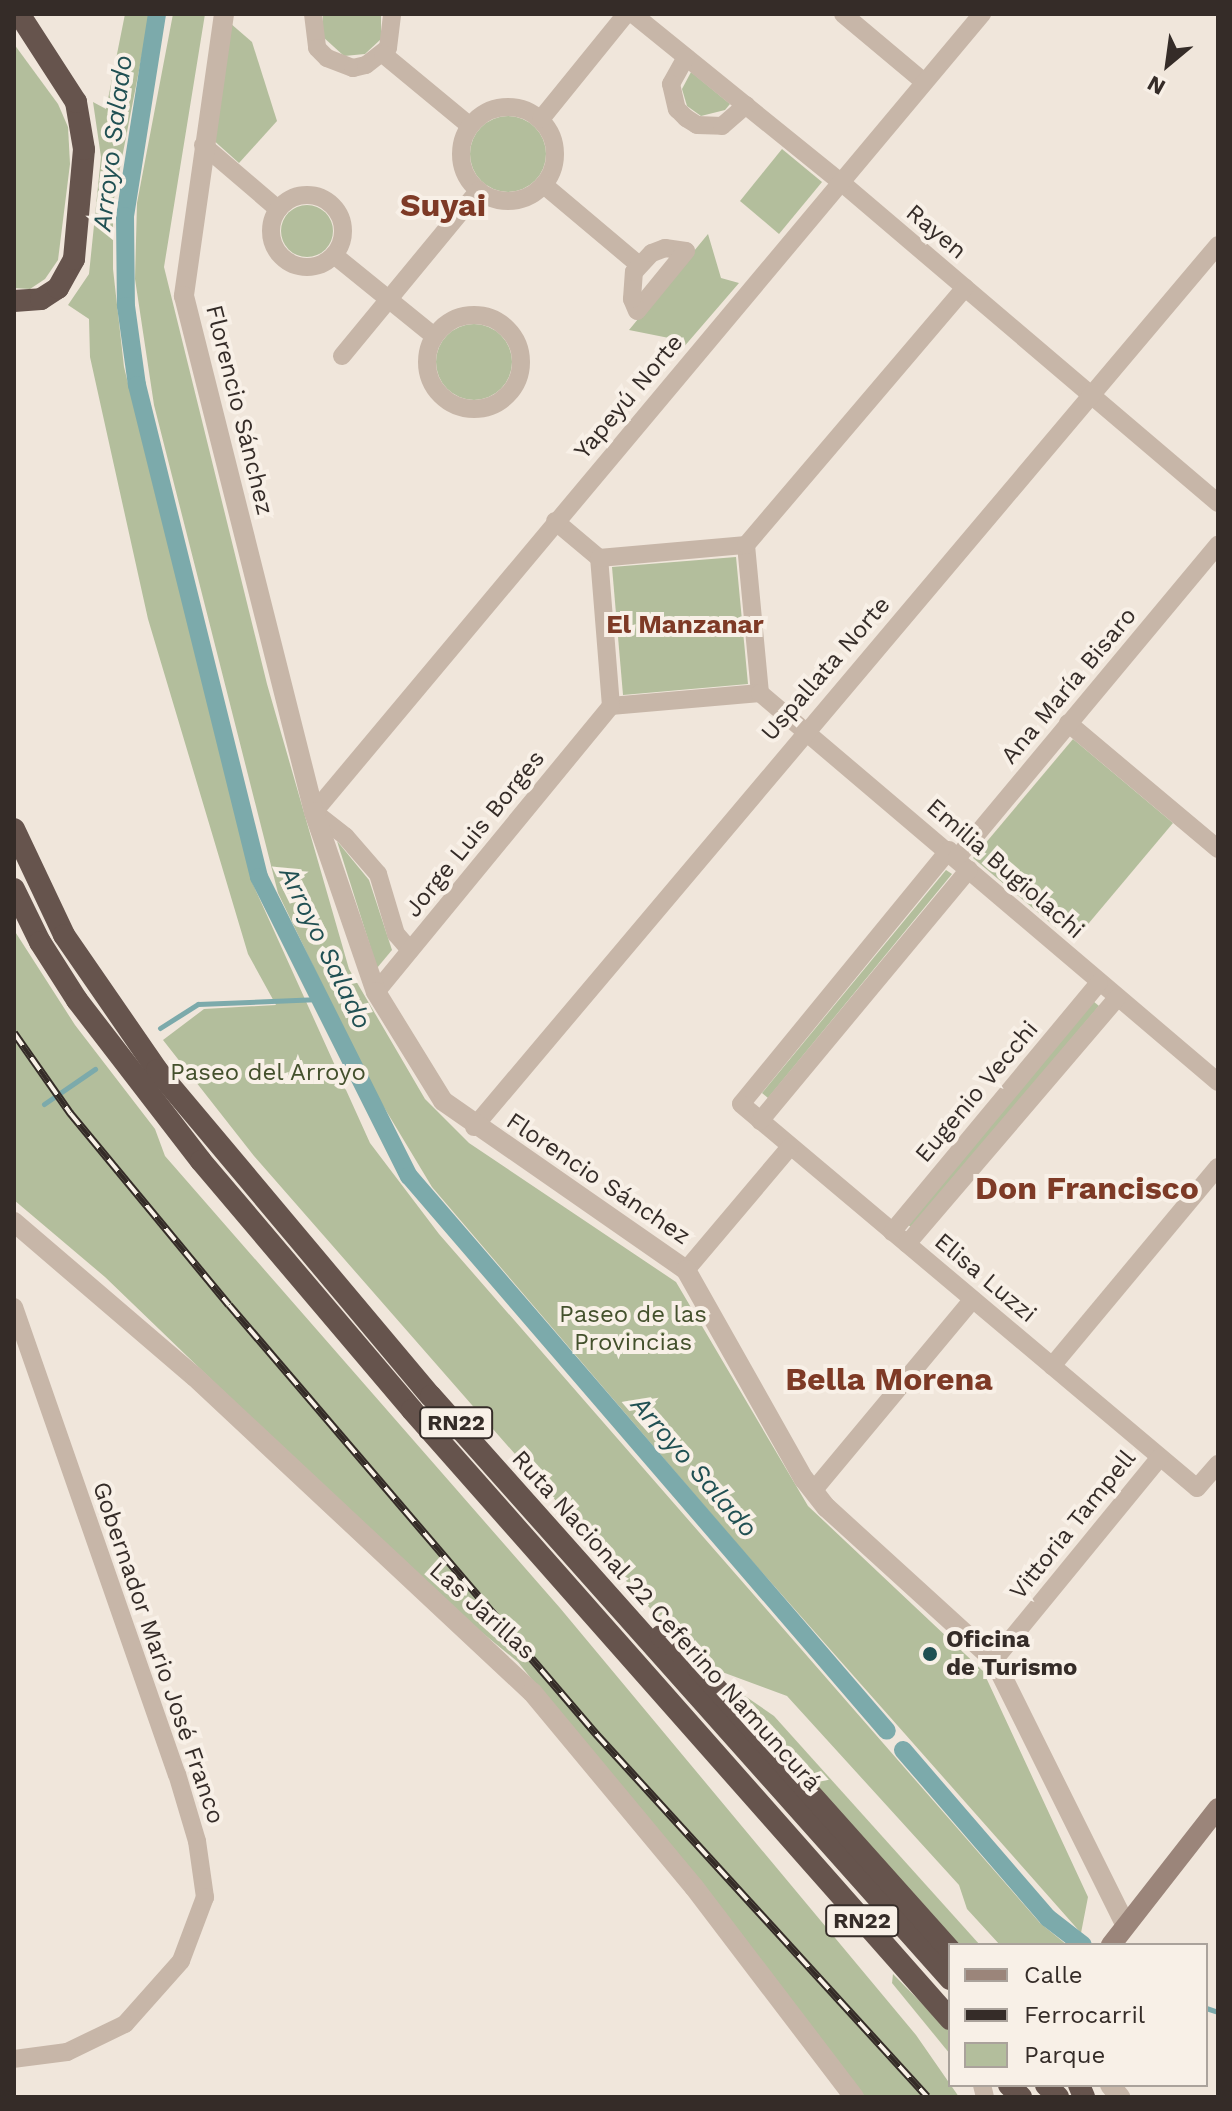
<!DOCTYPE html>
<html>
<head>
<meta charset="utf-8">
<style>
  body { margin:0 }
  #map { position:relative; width:1232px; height:2111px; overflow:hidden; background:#f0e6db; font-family:"Work Sans",sans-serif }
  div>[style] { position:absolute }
  .green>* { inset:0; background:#b3be9c }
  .round { border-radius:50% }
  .stream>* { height:5px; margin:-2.5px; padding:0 2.5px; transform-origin:2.5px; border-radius:2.5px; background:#7caaab }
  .canal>* { height:18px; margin:-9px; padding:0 9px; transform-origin:9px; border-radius:9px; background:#7caaab }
  .minor>* { height:18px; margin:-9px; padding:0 9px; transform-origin:9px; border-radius:9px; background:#c7b6a8 }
  .minor>.ring { margin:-9px; padding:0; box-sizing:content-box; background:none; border:18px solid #c7b6a8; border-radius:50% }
  .tertiary>* { height:20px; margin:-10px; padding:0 10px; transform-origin:10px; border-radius:10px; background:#c7b6a8 }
  .secondary>* { height:20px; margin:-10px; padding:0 10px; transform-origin:10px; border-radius:10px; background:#9b857a }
  .trunk>* { height:22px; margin:-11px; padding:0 11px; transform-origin:11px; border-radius:11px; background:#66544d }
  .rail>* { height:8px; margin-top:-4px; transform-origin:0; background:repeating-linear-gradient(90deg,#f8f0e7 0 15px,#352c28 0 30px); box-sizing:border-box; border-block:2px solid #352c28 }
  .dots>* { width:22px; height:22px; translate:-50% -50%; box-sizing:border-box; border:4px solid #f8f0e7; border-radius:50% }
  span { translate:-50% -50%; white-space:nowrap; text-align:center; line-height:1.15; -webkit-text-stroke:8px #f8f0e7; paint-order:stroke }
  .shield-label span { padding:2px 6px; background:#f8f0e7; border:2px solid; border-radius:6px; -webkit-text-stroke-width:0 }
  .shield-label { font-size:22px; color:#352c28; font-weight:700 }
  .street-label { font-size:24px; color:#352c28 }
  .park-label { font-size:24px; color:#44512d }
  .poi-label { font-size:24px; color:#352c28; font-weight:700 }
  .left { translate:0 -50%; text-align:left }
  .water-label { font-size:26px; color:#205053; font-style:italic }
  .neighbourhood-label { font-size:26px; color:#7e3a26; font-weight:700 }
  .district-label { font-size:32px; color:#7e3a26; font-weight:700 }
  .frame { position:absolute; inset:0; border:16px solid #352c28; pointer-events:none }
  .legend { position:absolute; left:948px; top:1943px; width:260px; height:144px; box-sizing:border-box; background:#f8f0e7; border:2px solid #aaa29b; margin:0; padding:10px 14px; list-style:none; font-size:24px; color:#352c28 }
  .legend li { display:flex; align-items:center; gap:16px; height:40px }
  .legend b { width:40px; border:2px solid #aaa29b }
  .north { position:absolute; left:1128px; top:24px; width:80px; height:80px; -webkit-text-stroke:6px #f8f0e7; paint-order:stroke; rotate:209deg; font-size:22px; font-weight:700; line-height:32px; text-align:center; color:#352c28 }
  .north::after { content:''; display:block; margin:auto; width:28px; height:36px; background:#352c28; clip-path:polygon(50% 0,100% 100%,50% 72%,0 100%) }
</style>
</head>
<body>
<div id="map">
  <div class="green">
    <div style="clip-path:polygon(125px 14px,150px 14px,113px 204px,113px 269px,124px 367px,252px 882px,370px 1143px,439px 1234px,1040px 1923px,1067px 1945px,1000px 1945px,967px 1909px,959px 1885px,787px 1696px,714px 1669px,690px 1654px,254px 1156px,163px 1040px,204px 1009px,276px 1005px,248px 954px,148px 619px,90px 357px,89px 319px,68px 305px,89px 274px,101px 157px,93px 102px,106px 109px)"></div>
    <div style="clip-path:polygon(173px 14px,205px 14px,164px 267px,267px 684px,349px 969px,425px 1099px,469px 1143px,676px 1282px,808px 1506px,983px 1671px,1088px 1897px,1081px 1933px,737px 1544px,432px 1187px,370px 1084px,278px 893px,154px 405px,135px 279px,137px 203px)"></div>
    <div style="clip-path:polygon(323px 14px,381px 14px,381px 39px,365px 54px,344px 56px,322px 36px)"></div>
    <div style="clip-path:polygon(230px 23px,252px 42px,277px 121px,239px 163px,211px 138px)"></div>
    <div style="clip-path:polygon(14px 44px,58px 104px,68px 127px,70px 164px,58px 260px,45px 279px,30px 289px,14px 288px)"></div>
    <div style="clip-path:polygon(691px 72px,730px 104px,725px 110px,701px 116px,687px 106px,682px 89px)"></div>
    <div class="round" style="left:470px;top:116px;width:76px;height:76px"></div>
    <div style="clip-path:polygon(782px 149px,822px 182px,779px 234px,740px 201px)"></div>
    <div class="round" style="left:281px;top:205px;width:52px;height:52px"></div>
    <div style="clip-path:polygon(708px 234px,721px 278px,739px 283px,676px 356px,669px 338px,629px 330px)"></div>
    <div class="round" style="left:436px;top:324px;width:76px;height:76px"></div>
    <div style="clip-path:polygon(736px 557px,748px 684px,623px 695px,612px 567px)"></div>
    <div style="clip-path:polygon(1073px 739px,1173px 823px,1073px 942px,973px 858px)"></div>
    <div style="clip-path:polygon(337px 841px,369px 880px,392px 950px,377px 968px)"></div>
    <div style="clip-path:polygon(946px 870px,952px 874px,768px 1098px,762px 1093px)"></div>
    <div style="clip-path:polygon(14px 930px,75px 1025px,155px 1129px,165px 1156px,560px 1608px,916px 2035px,959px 2097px,865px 2097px,518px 1662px,430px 1590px,105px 1277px,14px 1200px)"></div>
    <div style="clip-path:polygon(1093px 1001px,1099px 1006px,912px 1228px,906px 1223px)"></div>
    <div style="clip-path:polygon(728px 1691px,745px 1696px,774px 1716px,980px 1945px,954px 1945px)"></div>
    <div style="clip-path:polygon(893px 1974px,950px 2032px,950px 2054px,892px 1983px)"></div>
  </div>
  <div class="stream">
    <div style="left:160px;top:1028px;width:45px;rotate:-32.3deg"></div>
    <div style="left:198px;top:1004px;width:122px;rotate:-2.3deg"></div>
    <div style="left:44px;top:1104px;width:62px;rotate:-34.5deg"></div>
    <div style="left:1206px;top:2008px;width:13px;rotate:18deg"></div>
  </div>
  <div class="canal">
    <div style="left:157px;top:14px;width:205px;rotate:99deg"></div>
    <div style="left:125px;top:216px;width:90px;rotate:89.4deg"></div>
    <div style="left:126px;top:306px;width:80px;rotate:82.1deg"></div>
    <div style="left:137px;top:385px;width:507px;rotate:76.07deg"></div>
    <div style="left:259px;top:877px;width:335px;rotate:63.4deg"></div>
    <div style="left:409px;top:1176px;width:732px;rotate:49.26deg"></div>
    <div style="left:903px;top:1750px;width:222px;rotate:49.2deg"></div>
    <div style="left:1048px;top:1918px;width:44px;rotate:37.6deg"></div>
  </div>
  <div class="minor">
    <div style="left:313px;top:14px;width:34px;rotate:83deg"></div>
    <div style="left:317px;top:48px;width:14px;rotate:45deg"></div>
    <div style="left:327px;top:58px;width:28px;rotate:21deg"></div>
    <div style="left:353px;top:68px;width:13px;rotate:-13deg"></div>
    <div style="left:366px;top:65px;width:28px;rotate:-38deg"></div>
    <div style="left:388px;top:48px;width:34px;rotate:-83deg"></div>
    <div style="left:633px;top:14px;width:269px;rotate:39deg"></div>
    <div style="left:842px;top:183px;width:494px;rotate:40.4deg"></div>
    <div style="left:843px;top:14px;width:106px;rotate:40deg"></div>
    <div style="left:383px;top:54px;width:113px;rotate:39.6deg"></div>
    <div style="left:686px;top:57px;width:31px;rotate:119deg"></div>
    <div style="left:671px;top:84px;width:26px;rotate:77deg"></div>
    <div style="left:677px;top:109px;width:13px;rotate:45deg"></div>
    <div style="left:686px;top:118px;width:13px;rotate:32deg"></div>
    <div style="left:697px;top:125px;width:25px;rotate:2deg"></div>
    <div style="left:722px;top:126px;width:32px;rotate:-41deg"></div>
    <div class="ring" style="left:461px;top:107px;width:76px;height:76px"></div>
    <div style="left:541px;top:119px;width:135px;rotate:-51deg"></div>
    <div style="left:203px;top:145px;width:99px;rotate:40.5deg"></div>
    <div style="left:544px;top:185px;width:124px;rotate:40.1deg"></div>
    <div class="ring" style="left:271px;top:195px;width:54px;height:54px"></div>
    <div style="left:665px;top:248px;width:21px;rotate:8deg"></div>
    <div style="left:686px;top:251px;width:77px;rotate:129.2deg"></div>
    <div style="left:637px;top:311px;width:13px;rotate:-113deg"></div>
    <div style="left:632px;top:299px;width:27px;rotate:-86deg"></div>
    <div style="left:634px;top:272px;width:26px;rotate:-47deg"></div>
    <div style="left:652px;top:253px;width:14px;rotate:-21deg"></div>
    <div style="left:334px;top:255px;width:129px;rotate:39deg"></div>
    <div class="ring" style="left:427px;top:315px;width:76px;height:76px"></div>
    <div style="left:342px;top:356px;width:215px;rotate:-50.5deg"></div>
    <div style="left:555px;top:521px;width:57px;rotate:40.1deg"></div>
    <div style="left:746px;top:545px;width:149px;rotate:84.6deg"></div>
    <div style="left:760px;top:693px;width:150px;rotate:175deg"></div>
    <div style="left:611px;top:706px;width:148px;rotate:-94.6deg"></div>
    <div style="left:599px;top:558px;width:148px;rotate:-5.1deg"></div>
    <div style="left:746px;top:545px;width:338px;rotate:-49.6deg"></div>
    <div style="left:760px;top:693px;width:601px;rotate:40.34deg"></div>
    <div style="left:1068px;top:723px;width:196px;rotate:40deg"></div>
    <div style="left:949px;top:850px;width:328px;rotate:129.3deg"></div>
    <div style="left:741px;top:1104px;width:596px;rotate:40.1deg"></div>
    <div style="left:1197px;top:1488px;width:32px;rotate:-49deg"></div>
    <div style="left:957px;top:858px;width:408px;rotate:-50.2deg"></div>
    <div style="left:410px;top:950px;width:21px;rotate:-131deg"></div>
    <div style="left:396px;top:934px;width:63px;rotate:-106.7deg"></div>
    <div style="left:378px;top:874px;width:50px;rotate:-131deg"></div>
    <div style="left:345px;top:836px;width:39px;rotate:-142deg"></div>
    <div style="left:314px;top:812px;width:1041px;rotate:-50.07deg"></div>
    <div style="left:376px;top:992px;width:370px;rotate:-50.6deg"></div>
    <div style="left:760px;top:1121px;width:327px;rotate:-50.3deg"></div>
    <div style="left:474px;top:1127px;width:1154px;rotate:-49.85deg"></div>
    <div style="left:892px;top:1232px;width:324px;rotate:-50.3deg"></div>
    <div style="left:907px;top:1244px;width:323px;rotate:-49.5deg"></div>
    <div style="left:686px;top:1270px;width:161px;rotate:-49.8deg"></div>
    <div style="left:14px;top:1307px;width:495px;rotate:70.8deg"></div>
    <div style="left:177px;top:1774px;width:70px;rotate:73.4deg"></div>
    <div style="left:197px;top:1841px;width:57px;rotate:81.9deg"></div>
    <div style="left:205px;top:1897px;width:68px;rotate:110.6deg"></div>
    <div style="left:181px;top:1961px;width:84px;rotate:131.6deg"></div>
    <div style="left:125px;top:2024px;width:64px;rotate:154.2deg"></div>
    <div style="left:67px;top:2052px;width:53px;rotate:172.5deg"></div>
    <div style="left:1052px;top:1366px;width:259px;rotate:-50.2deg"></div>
    <div style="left:813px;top:1491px;width:249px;rotate:-50.2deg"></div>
    <div style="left:994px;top:1660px;width:262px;rotate:-50.7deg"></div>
    <div style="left:982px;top:2085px;width:12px;rotate:76deg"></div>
  </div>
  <div class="tertiary">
    <div style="left:224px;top:14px;width:285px;rotate:98.1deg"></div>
    <div style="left:184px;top:296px;width:532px;rotate:75.86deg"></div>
    <div style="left:314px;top:812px;width:190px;rotate:71deg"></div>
    <div style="left:376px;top:992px;width:128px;rotate:58.4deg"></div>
    <div style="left:443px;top:1101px;width:296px;rotate:34.8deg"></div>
    <div style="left:686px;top:1270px;width:240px;rotate:60.6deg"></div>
    <div style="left:804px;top:1479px;width:36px;rotate:52deg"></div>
    <div style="left:826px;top:1507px;width:227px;rotate:42.3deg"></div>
    <div style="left:994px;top:1660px;width:295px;rotate:63.6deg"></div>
    <div style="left:14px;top:1222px;width:238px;rotate:40.6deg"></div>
    <div style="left:195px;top:1377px;width:461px;rotate:43.1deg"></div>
    <div style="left:532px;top:1692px;width:254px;rotate:50.3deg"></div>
    <div style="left:694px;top:1887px;width:264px;rotate:52.7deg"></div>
    <div style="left:1110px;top:2085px;width:16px;rotate:50deg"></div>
  </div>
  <div class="secondary">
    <div style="left:1111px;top:1945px;width:174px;rotate:-52deg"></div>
  </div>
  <div class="trunk">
    <div style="left:14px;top:301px;width:27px;rotate:-4deg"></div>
    <div style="left:41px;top:299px;width:20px;rotate:-33deg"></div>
    <div style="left:58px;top:288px;width:33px;rotate:-61deg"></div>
    <div style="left:74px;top:259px;width:110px;rotate:-84.8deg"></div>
    <div style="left:84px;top:149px;width:48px;rotate:-99.7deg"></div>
    <div style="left:76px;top:102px;width:105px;rotate:-122.9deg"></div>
    <div style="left:14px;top:829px;width:117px;rotate:64.7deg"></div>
    <div style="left:64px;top:935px;width:164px;rotate:55.4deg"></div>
    <div style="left:157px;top:1070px;width:426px;rotate:50deg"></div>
    <div style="left:431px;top:1396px;width:781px;rotate:48.32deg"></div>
    <div style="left:14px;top:889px;width:59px;rotate:63.9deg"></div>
    <div style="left:40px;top:942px;width:69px;rotate:57.5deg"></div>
    <div style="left:77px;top:1000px;width:203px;rotate:52.4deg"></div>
    <div style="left:201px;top:1161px;width:326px;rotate:49.7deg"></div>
    <div style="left:412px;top:1410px;width:813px;rotate:48.54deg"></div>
    <div style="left:661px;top:1636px;width:49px;rotate:40.9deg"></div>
    <div style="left:698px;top:1668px;width:378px;rotate:48.2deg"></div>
    <div style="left:1009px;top:2085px;width:17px;rotate:45deg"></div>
    <div style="left:1046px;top:2085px;width:17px;rotate:45deg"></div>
    <div style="left:1079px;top:2085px;width:13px;rotate:67deg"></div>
  </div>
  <div class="rail">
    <div style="left:14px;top:1033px;width:98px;rotate:55deg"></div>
    <div style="left:70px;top:1113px;width:249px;rotate:50.4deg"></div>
    <div style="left:229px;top:1305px;width:565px;rotate:49.45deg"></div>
    <div style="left:596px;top:1734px;width:491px;rotate:47.6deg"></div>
  </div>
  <div class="dots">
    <div style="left:930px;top:1654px;background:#205053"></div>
  </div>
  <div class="shield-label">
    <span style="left:456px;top:1423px">RN22</span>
    <span style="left:862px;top:1921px">RN22</span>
  </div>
  <div class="street-label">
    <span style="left:936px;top:232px;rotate:40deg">Rayen</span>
    <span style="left:629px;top:397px;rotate:-50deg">Yapeyú Norte</span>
    <span style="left:239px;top:410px;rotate:76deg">Florencio Sánchez</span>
    <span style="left:826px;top:669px;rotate:-49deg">Uspallata Norte</span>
    <span style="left:1069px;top:686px;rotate:-50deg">Ana María Bisaro</span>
    <span style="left:475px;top:834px;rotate:-51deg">Jorge Luis Borges</span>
    <span style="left:1005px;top:869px;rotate:41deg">Emilia Bugiolachi</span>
    <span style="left:977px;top:1092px;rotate:-50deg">Eugenio Vecchi</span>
    <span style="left:598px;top:1179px;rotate:34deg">Florencio Sánchez</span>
    <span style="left:985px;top:1278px;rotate:40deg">Elisa Luzzi</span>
    <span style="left:1073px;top:1525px;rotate:-51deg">Vittoria Tampell</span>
    <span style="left:482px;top:1611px;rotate:42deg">Las Jarillas</span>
    <span style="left:666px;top:1621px;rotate:48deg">Ruta Nacional 22 Ceferino Namuncurá</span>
    <span style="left:158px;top:1653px;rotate:71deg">Gobernador Mario José Franco</span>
  </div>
  <div class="park-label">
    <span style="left:268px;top:1073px">Paseo del Arroyo</span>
    <span style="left:633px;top:1329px">Paseo de las<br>Provincias</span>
  </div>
  <div class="poi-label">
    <span class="left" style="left:946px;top:1654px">Oficina<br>de Turismo</span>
  </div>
  <div class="water-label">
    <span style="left:113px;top:143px;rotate:-83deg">Arroyo Salado</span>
    <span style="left:325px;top:948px;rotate:64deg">Arroyo Salado</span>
    <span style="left:694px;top:1467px;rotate:49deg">Arroyo Salado</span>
  </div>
  <div class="neighbourhood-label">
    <span style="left:685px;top:625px">El Manzanar</span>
  </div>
  <div class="district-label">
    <span style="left:443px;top:205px">Suyai</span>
    <span style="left:1087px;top:1188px">Don Francisco</span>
    <span style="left:889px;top:1379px">Bella Morena</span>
  </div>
  <div class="frame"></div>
  <ul class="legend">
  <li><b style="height:10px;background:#9b857a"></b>Calle</li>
  <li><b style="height:10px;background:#352c28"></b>Ferrocarril</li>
  <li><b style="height:22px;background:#b3be9c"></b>Parque</li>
  </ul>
  <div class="north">N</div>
</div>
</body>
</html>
